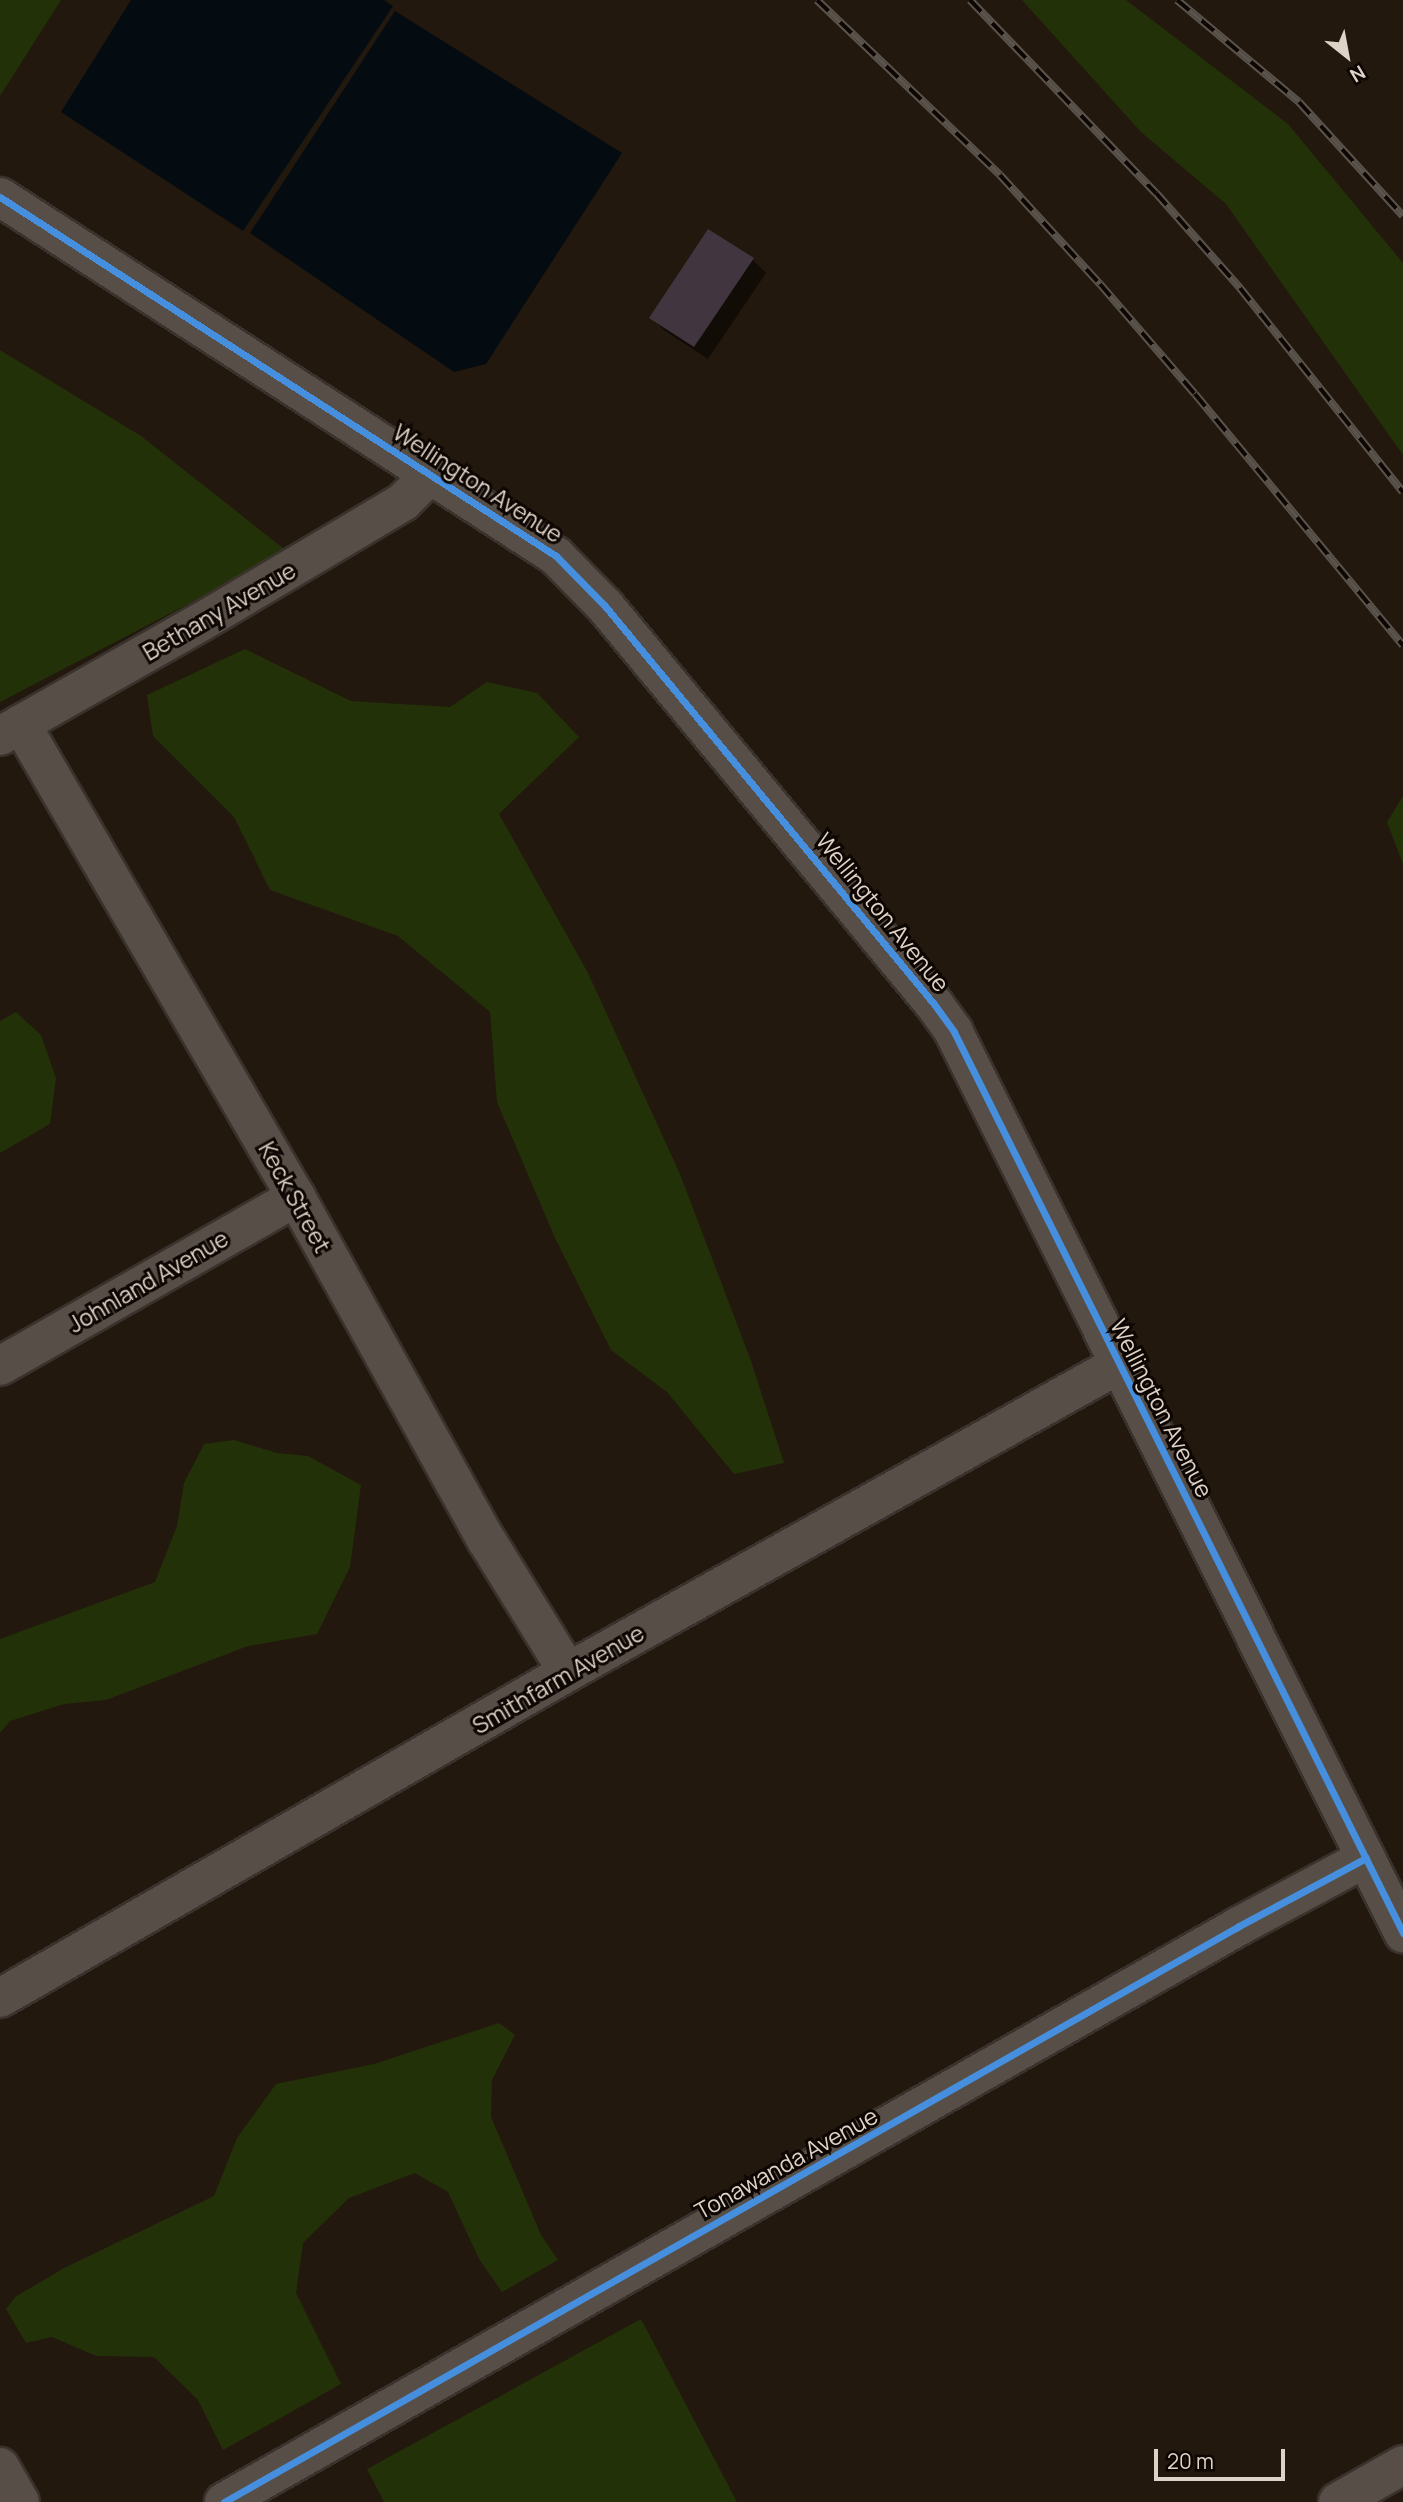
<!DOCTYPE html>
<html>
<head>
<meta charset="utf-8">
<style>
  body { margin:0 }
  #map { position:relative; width:1403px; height:2502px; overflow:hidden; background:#22180e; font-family:Manrope,sans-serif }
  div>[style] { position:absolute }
  .green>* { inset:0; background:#233108 }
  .water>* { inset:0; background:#040c11 }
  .shadow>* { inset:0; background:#0007 }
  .building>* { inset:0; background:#41363f }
  .roads { filter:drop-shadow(2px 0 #3a322c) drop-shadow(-2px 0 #3a322c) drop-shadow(0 2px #3a322c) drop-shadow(0 -2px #3a322c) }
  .minor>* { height:38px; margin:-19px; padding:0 19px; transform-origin:19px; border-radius:19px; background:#574f47 }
  .rail>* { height:8px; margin-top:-4px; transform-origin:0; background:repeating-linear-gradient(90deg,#0d0602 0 16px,#59534b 0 32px); box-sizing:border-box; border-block:2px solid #59534b }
  .cycleway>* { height:7px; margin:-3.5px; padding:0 3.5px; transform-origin:3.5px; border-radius:3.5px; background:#468fdf }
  span { translate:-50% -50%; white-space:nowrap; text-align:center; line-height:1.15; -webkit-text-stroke:6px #0d0602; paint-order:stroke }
  .street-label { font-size:23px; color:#ded3c7 }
  .north { position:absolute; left:1312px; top:21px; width:70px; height:70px; -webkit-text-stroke:5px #0d0602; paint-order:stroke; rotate:149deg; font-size:19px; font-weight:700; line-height:28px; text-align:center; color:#ded3c7 }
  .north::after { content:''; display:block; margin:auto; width:24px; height:32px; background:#ded3c7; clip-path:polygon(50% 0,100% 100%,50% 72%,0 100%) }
  .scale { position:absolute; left:1154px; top:2449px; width:131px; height:32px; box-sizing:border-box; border:4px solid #ded3c7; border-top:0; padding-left:9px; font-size:21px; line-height:24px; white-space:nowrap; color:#ded3c7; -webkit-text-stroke:5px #0d0602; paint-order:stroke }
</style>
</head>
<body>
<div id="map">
  <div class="green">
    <div style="clip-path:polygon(0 0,61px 0,0 96px)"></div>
    <div style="clip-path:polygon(1022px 0,1126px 0,1288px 124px,1403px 263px,1403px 455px,1226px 204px,1141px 132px)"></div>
    <div style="clip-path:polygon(0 350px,141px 436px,288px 552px,0 702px)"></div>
    <div style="clip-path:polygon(245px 649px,351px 701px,450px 707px,487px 682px,537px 693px,579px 737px,499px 814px,588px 973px,680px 1174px,751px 1361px,784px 1463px,734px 1474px,667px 1392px,611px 1350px,555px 1238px,497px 1102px,490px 1012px,398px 936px,270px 890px,234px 817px,153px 736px,147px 695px)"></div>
    <div style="clip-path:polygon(1403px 796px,1403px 864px,1387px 822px)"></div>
    <div style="clip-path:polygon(16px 1012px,41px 1035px,56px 1078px,50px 1124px,0 1153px,0 1021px)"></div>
    <div style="clip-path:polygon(234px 1440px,277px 1453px,308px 1456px,361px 1485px,350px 1567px,317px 1634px,248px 1646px,106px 1700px,64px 1704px,10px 1721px,0 1733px,0 1639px,155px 1582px,177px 1526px,184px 1483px,204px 1444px)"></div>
    <div style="clip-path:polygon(499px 2023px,515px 2035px,492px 2080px,491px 2117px,541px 2235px,558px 2260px,502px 2292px,479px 2259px,448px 2192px,415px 2173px,349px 2198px,303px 2243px,296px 2293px,341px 2384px,223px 2450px,198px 2400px,154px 2357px,96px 2356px,52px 2337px,26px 2343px,6px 2309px,15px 2297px,64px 2268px,214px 2196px,237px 2138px,276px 2084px,374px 2064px)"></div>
    <div style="clip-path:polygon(641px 2319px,737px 2502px,384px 2502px,367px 2469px)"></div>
  </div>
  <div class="water">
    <div style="clip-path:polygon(131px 0,384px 0,393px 6px,243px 231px,61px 112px)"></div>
    <div style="clip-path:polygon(395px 11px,622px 153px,486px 364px,454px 372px,250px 233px)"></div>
  </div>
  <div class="shadow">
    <div style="clip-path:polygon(709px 231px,753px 260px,766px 273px,708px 359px,665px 331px,652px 318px)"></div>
  </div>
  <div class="building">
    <div style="clip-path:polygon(708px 229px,754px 258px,694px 347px,649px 318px)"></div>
  </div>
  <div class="roads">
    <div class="minor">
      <div style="left:0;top:197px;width:662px;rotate:32.85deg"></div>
      <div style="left:556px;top:556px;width:70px;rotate:45.6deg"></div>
      <div style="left:605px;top:606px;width:516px;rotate:50.42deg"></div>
      <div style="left:934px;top:1004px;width:34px;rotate:54deg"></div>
      <div style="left:954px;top:1032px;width:1007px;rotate:63.51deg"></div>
      <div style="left:21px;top:724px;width:547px;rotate:59.83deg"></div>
      <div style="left:296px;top:1197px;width:393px;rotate:61deg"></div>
      <div style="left:487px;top:1541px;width:154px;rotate:58.3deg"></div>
      <div style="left:0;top:736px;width:231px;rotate:-29.6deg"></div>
      <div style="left:201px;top:622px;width:235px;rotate:-30.7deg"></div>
      <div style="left:403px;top:502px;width:38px;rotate:-45deg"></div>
      <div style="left:0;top:1366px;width:341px;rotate:-29.7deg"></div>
      <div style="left:0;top:1998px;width:655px;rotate:-29.85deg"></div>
      <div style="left:568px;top:1672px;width:630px;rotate:-29.17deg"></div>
      <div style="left:0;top:2467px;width:40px;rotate:60.3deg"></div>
      <div style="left:224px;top:2502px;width:1167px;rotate:-29.57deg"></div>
      <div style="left:1239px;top:1926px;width:144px;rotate:-28.2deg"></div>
      <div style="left:1338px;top:2502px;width:75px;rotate:-29.6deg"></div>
    </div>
  </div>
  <div class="rail">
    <div style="left:817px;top:0;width:253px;rotate:43.7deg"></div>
    <div style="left:1000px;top:175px;width:148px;rotate:47.5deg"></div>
    <div style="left:1100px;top:284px;width:145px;rotate:49.2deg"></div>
    <div style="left:1195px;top:394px;width:326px;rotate:50.4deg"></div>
    <div style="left:970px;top:0;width:268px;rotate:46.1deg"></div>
    <div style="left:1156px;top:193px;width:127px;rotate:48.5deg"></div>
    <div style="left:1240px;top:288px;width:261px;rotate:51.4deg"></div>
    <div style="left:1177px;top:0;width:159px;rotate:39.9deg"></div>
    <div style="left:1299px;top:102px;width:154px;rotate:47.6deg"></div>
  </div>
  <div class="cycleway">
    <div style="left:0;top:197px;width:662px;rotate:32.85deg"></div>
    <div style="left:556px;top:556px;width:70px;rotate:45.6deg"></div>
    <div style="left:605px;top:606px;width:516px;rotate:50.42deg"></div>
    <div style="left:934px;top:1004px;width:34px;rotate:54deg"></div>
    <div style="left:954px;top:1032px;width:1007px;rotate:63.51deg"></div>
    <div style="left:224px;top:2502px;width:1167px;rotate:-29.57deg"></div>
    <div style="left:1239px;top:1926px;width:144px;rotate:-28.2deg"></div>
  </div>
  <div class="street-label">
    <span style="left:478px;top:483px;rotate:33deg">Wellington Avenue</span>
    <span style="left:219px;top:611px;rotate:-30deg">Bethany Avenue</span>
    <span style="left:883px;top:912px;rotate:51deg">Wellington Avenue</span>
    <span style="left:295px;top:1197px;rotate:61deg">Keck Street</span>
    <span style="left:148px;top:1281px;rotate:-30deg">Johnland Avenue</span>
    <span style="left:1162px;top:1408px;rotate:63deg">Wellington Avenue</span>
    <span style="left:558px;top:1679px;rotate:-30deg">Smithfarm Avenue</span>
    <span style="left:786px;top:2163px;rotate:-29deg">Tonawanda Avenue</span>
  </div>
  <div class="north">N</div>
  <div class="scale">20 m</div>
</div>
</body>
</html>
